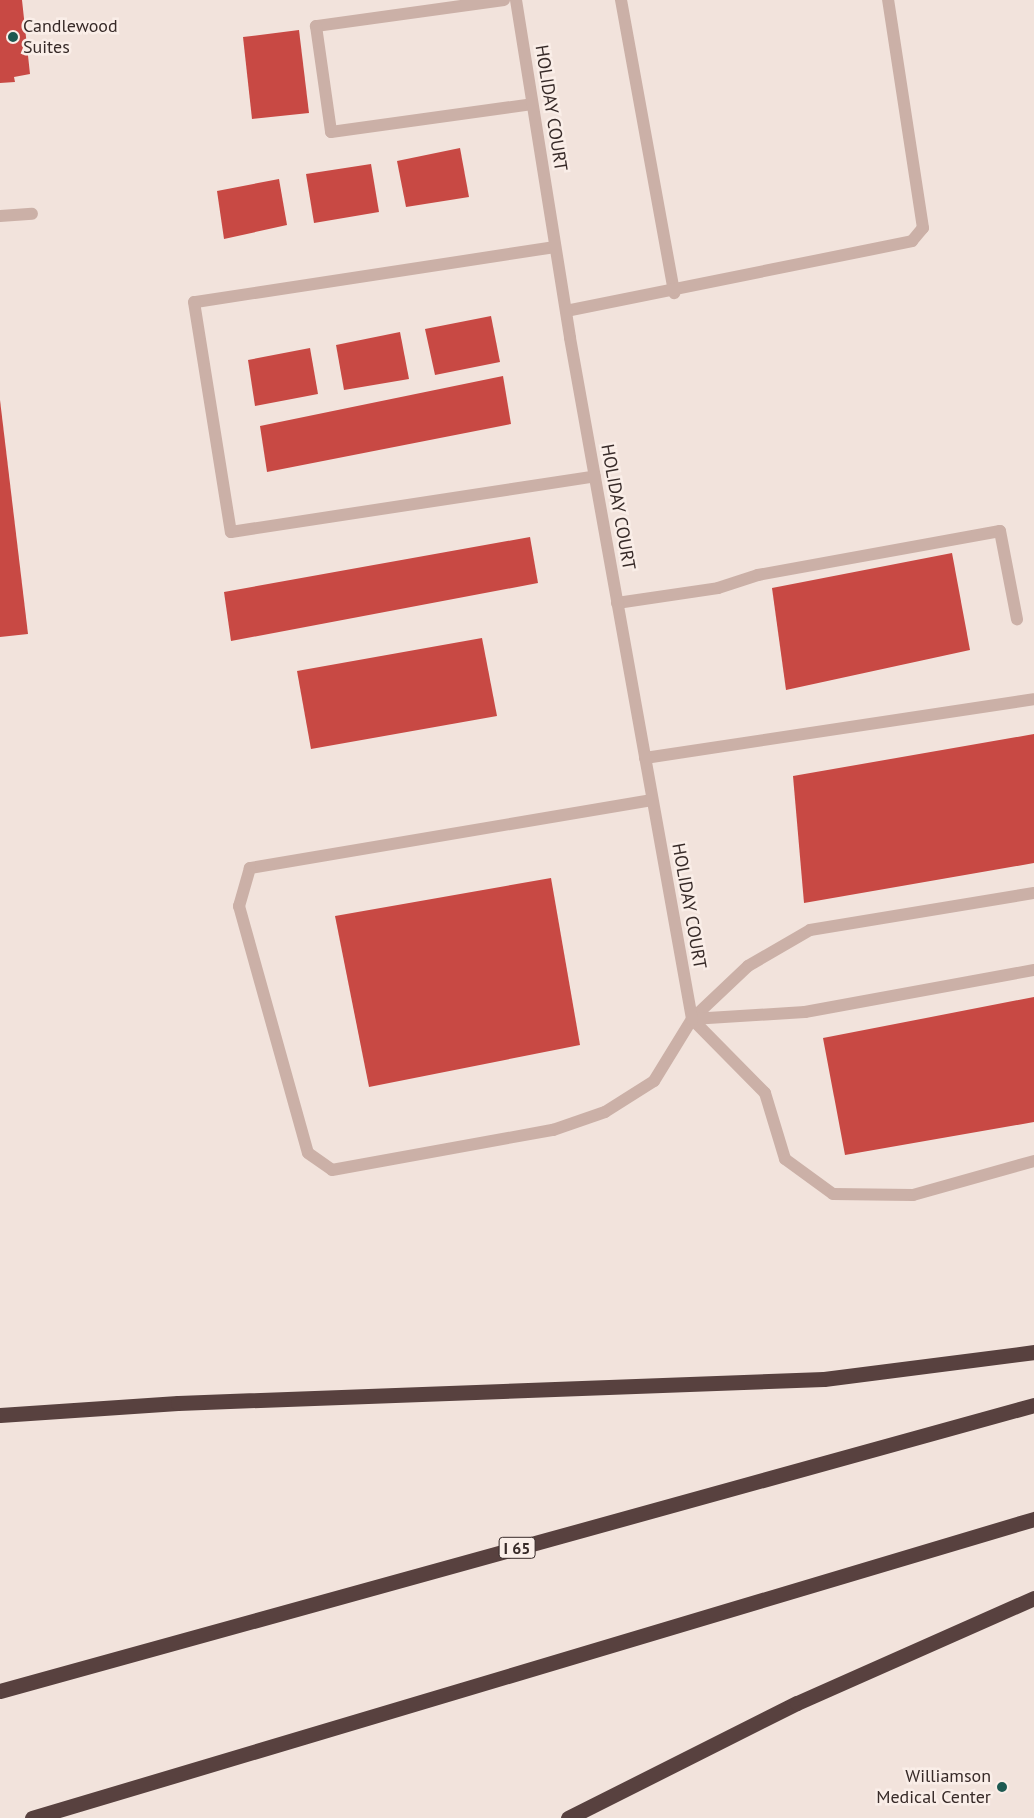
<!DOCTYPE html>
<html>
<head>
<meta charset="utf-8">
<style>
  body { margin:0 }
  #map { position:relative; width:1034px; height:1818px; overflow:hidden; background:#f2e3dc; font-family:"PT Sans",sans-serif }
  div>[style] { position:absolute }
  .building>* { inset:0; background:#c84944 }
  .lane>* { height:12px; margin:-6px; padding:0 6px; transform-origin:6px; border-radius:6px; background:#cbb0a7 }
  .street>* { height:12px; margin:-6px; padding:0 6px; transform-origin:6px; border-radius:6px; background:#cbb0a7 }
  .highway>* { height:15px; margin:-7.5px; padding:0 7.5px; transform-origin:7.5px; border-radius:7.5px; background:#58413f }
  .dots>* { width:14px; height:14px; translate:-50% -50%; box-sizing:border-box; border:2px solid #faeee8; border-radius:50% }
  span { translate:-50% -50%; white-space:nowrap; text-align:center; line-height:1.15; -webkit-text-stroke:5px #faeee8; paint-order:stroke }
  .shield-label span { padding:1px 4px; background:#faeee8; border:1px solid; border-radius:4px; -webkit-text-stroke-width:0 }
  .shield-label { font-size:16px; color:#372a28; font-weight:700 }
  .poi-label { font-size:18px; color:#372a28 }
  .left { translate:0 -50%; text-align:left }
  .right { translate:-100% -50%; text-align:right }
  .street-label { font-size:18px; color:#372a28 }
</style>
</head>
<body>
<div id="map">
  <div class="building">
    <div style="clip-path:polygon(0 0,22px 0,30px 74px,14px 77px,15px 82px,0 83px)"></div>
    <div style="clip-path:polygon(299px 30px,309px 113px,252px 119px,243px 37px)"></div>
    <div style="clip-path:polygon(460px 148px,469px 197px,406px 207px,397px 161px)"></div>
    <div style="clip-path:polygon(371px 164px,379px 212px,314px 223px,306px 174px)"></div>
    <div style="clip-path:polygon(279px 179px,287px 225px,224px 239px,217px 191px)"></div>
    <div style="clip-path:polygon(491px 316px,500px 362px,435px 375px,425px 329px)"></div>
    <div style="clip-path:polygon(400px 332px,409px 379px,344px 390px,336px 345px)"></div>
    <div style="clip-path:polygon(310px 348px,318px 394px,255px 406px,248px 360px)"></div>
    <div style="clip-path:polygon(503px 376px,511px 424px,267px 472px,260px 426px)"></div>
    <div style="clip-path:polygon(0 400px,28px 634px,0 637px)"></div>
    <div style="clip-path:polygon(530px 537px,538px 583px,231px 641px,224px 592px)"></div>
    <div style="clip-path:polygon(952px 553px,970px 650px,786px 690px,772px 588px)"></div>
    <div style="clip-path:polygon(482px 638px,497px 716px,311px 749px,297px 671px)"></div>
    <div style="clip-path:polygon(1034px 734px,1034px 863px,804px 903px,793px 776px)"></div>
    <div style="clip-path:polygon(551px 878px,580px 1045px,369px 1087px,335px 916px)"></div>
    <div style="clip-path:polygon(1034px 997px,1034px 1122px,845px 1155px,823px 1038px)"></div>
  </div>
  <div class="lane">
    <div style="left:504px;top:0;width:190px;rotate:172.1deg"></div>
    <div style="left:316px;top:26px;width:107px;rotate:81.9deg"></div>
    <div style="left:331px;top:132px;width:203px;rotate:-7.9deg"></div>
    <div style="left:621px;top:0;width:298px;rotate:79.7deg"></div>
    <div style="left:0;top:216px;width:32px;rotate:-4deg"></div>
    <div style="left:555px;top:247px;width:365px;rotate:171.3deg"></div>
    <div style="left:194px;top:302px;width:233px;rotate:80.9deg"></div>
    <div style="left:231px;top:532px;width:368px;rotate:-8.7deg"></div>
    <div style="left:566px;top:311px;width:353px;rotate:-11.4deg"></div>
    <div style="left:912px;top:241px;width:17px;rotate:-50deg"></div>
    <div style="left:923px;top:228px;width:231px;rotate:-98.7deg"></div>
    <div style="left:617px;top:603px;width:102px;rotate:-8.4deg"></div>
    <div style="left:718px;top:588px;width:42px;rotate:-18deg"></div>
    <div style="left:758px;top:575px;width:246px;rotate:-10.3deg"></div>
    <div style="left:1000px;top:531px;width:90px;rotate:79.1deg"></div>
    <div style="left:645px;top:758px;width:393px;rotate:-8.6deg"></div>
    <div style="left:652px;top:800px;width:408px;rotate:170.4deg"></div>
    <div style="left:250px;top:868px;width:40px;rotate:106deg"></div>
    <div style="left:239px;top:906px;width:256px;rotate:74.4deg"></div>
    <div style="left:308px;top:1153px;width:29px;rotate:35deg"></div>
    <div style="left:332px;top:1170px;width:225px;rotate:-10.3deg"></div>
    <div style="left:553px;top:1130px;width:55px;rotate:-19.1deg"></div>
    <div style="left:605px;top:1112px;width:58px;rotate:-32.3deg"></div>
    <div style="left:654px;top:1081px;width:73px;rotate:-58.5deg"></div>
    <div style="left:692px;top:1019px;width:77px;rotate:-43.4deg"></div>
    <div style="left:748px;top:966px;width:72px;rotate:-30.1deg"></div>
    <div style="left:810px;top:930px;width:227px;rotate:-9.4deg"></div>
    <div style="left:692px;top:1019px;width:104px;rotate:45.4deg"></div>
    <div style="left:765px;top:1093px;width:69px;rotate:73.1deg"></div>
    <div style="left:785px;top:1159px;width:59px;rotate:36.1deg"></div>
    <div style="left:833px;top:1194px;width:80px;rotate:0.7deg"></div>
    <div style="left:913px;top:1195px;width:126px;rotate:-15.7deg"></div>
    <div style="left:692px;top:1019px;width:113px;rotate:-3.5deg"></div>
    <div style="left:805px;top:1012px;width:233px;rotate:-10.4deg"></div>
  </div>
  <div class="street">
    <div style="left:516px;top:0;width:342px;rotate:80.9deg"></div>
    <div style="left:570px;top:338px;width:692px;rotate:79.84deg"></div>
  </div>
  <div class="highway">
    <div style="left:0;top:1415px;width:178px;rotate:-3.9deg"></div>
    <div style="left:178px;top:1403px;width:646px;rotate:-2.13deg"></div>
    <div style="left:824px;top:1379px;width:212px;rotate:-7.3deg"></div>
    <div style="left:0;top:1691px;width:1073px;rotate:-15.46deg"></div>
    <div style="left:32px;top:1818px;width:1046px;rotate:-16.62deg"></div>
    <div style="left:568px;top:1818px;width:256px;rotate:-26.7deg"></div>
    <div style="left:797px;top:1703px;width:259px;rotate:-23.9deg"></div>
  </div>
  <div class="dots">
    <div style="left:13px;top:37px;background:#1d5951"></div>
    <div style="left:1002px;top:1787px;background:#1d5951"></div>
  </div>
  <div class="shield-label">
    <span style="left:517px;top:1548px">I 65</span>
  </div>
  <div class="poi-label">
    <span class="left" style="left:23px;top:37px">Candlewood<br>Suites</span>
    <span class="right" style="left:991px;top:1787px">Williamson<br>Medical Center</span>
  </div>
  <div class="street-label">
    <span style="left:551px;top:108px;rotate:81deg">HOLIDAY COURT</span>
    <span style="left:618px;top:507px;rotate:80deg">HOLIDAY COURT</span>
    <span style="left:689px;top:906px;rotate:80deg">HOLIDAY COURT</span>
  </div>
</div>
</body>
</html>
